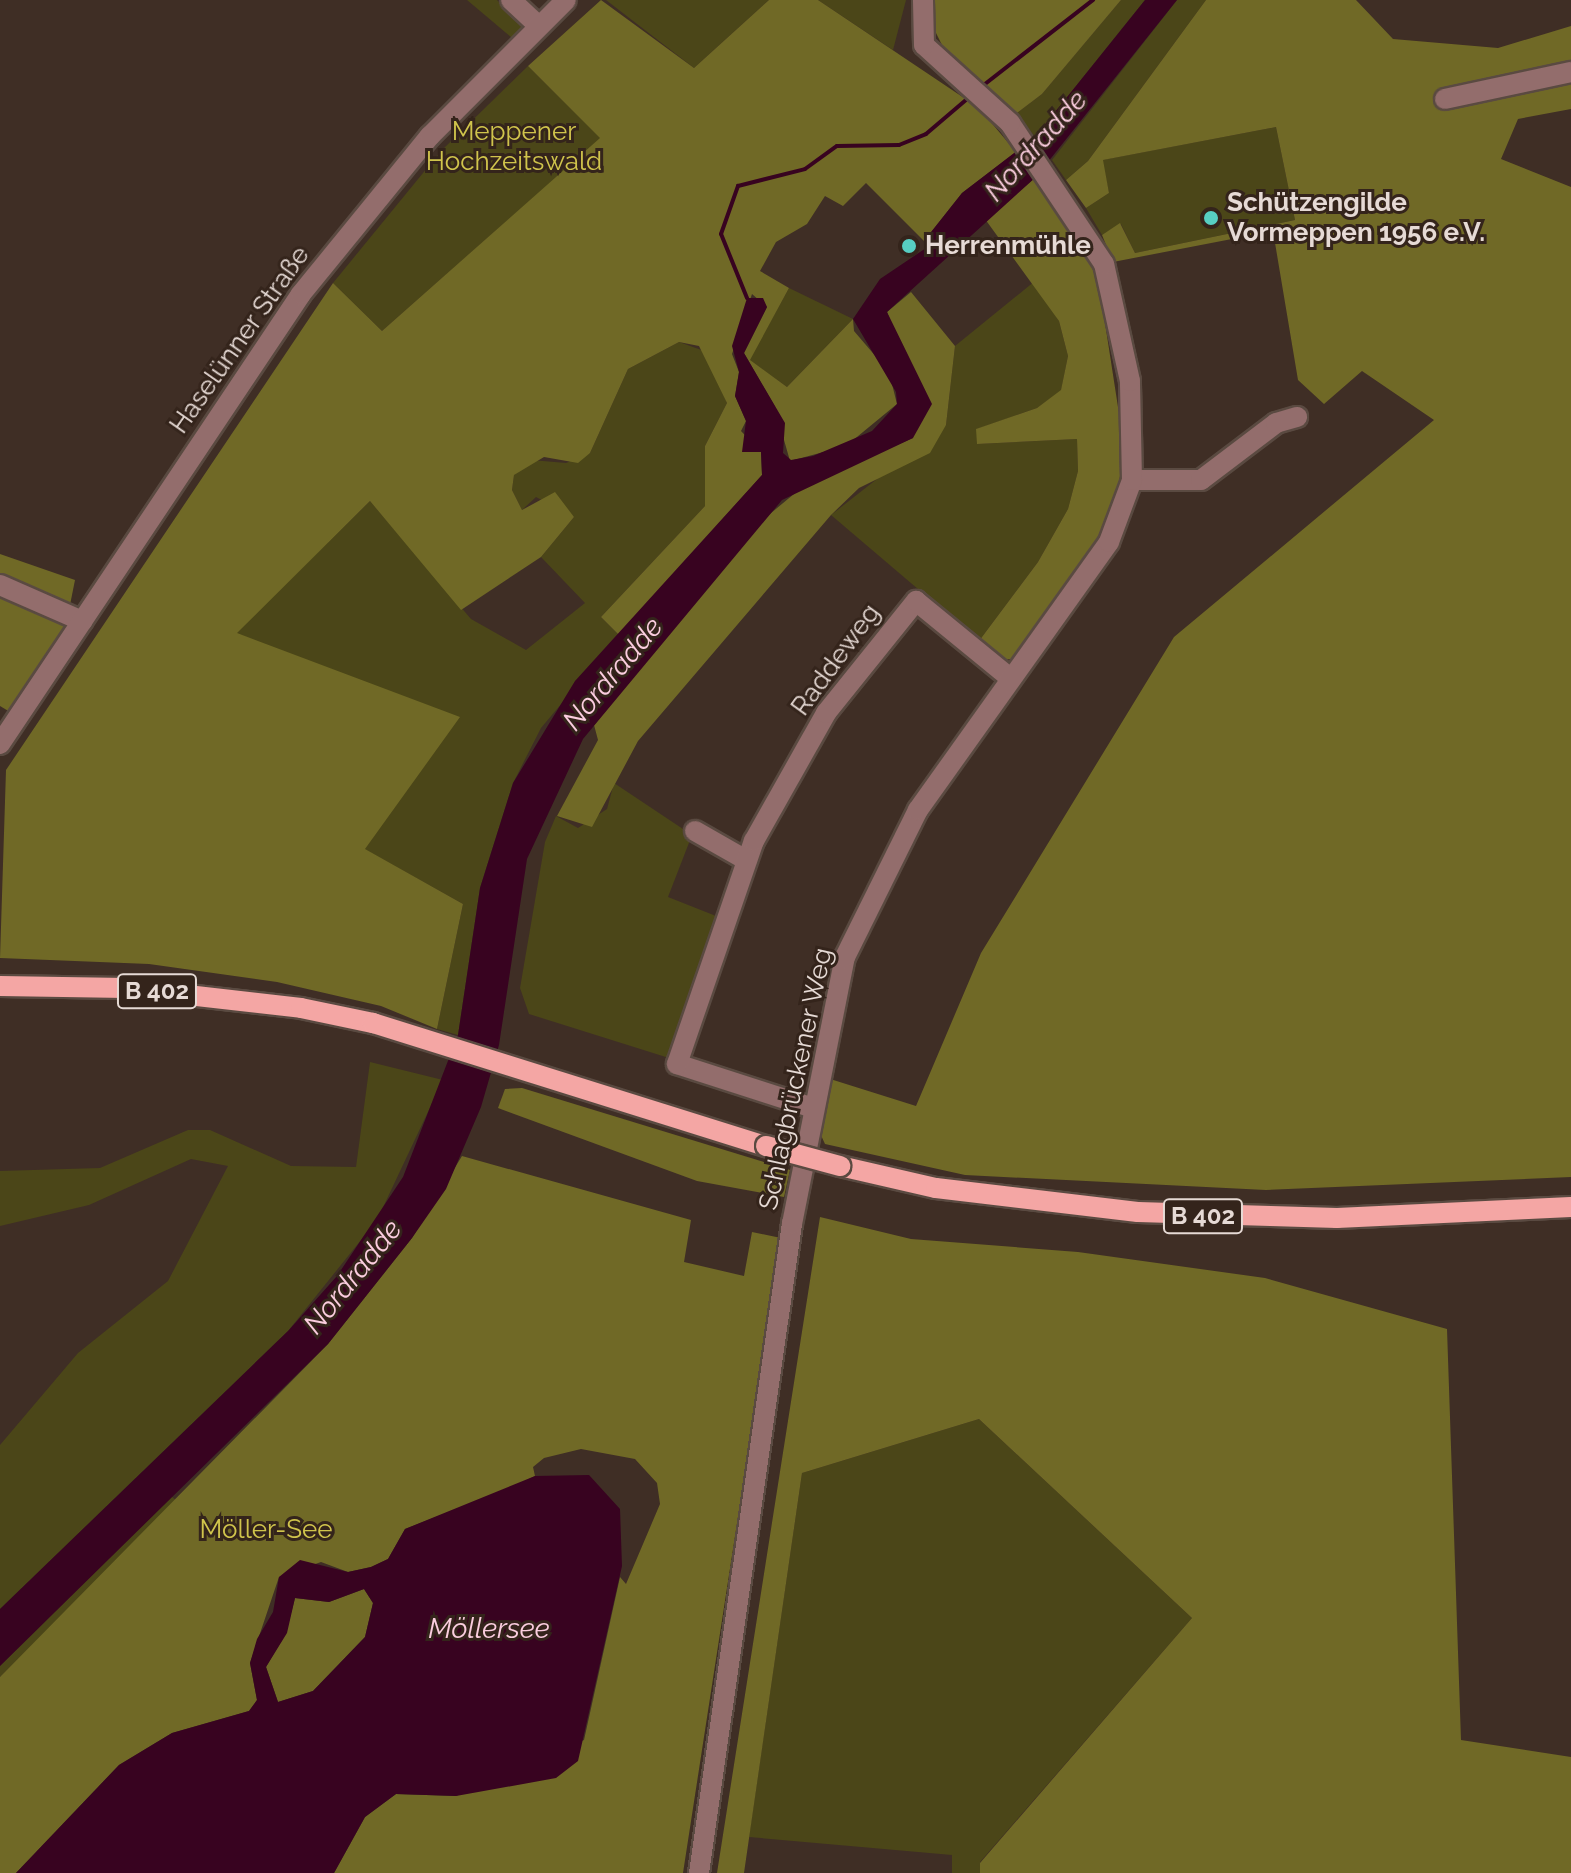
<!DOCTYPE html>
<html>
<head>
<meta charset="utf-8">
<style>
  body { margin:0 }
  #map { position:relative; width:1571px; height:1873px; overflow:hidden; background:#3f2e25; font-family:Raleway,sans-serif }
  div>[style] { position:absolute }
  .green>* { inset:0; background:#4b4618 }
  .forest>* { inset:0; background:#706926 }
  .water>* { inset:0; background:#380320 }
  .stream>* { height:4px; margin:-2px; padding:0 2px; transform-origin:2px; border-radius:2px; background:#380320 }
  .roads { filter:drop-shadow(2px 0 #5a4a41) drop-shadow(-2px 0 #5a4a41) drop-shadow(0 2px #5a4a41) drop-shadow(0 -2px #5a4a41) }
  .minor>* { height:20px; margin:-10px; padding:0 10px; transform-origin:10px; border-radius:10px; background:#936d6c }
  .major>* { height:20px; margin:-10px; padding:0 10px; transform-origin:10px; border-radius:10px; background:#f4a6a4 }
  .bridges { filter:drop-shadow(2px 0 #5a4a41) drop-shadow(-2px 0 #5a4a41) drop-shadow(0 2px #5a4a41) drop-shadow(0 -2px #5a4a41) }
  .major-bridge>* { height:20px; margin:-10px; padding:0 10px; transform-origin:10px; border-radius:10px; background:#f4a6a4 }
  .dots>* { width:22px; height:22px; translate:-50% -50%; box-sizing:border-box; border:4px solid #34241b; border-radius:50% }
  span { translate:-50% -50%; white-space:nowrap; text-align:center; line-height:1.15; -webkit-text-stroke:6px #34241b; paint-order:stroke }
  .shield-label span { padding:2px 6px; background:#34241b; border:2px solid; border-radius:6px; -webkit-text-stroke-width:0 }
  .shield-label { font-size:24px; color:#e6dad5; font-weight:700 }
  .park-label { font-size:26px; color:#d0c44c }
  .poi-label { font-size:26px; color:#e6dad5; font-weight:700 }
  .left { translate:0 -50%; text-align:left }
  .street-label { font-size:26px; color:#e6dad5 }
  .water-label { font-size:28px; color:#fbcddf; font-style:italic }
</style>
</head>
<body>
<div id="map">
  <div class="green">
    <div style="clip-path:polygon(467px 0,497px 0,523px 28px,512px 38px)"></div>
    <div style="clip-path:polygon(606px 0,769px 0,694px 68px)"></div>
    <div style="clip-path:polygon(818px 0,906px 0,893px 50px)"></div>
    <div style="clip-path:polygon(1121px 0,1145px 0,1035px 137px,1017px 113px,1042px 94px)"></div>
    <div style="clip-path:polygon(1177px 0,1206px 0,1088px 161px,1066px 180px,1052px 160px)"></div>
    <div style="clip-path:polygon(528px 66px,601px 138px,382px 331px,333px 283px,441px 151px)"></div>
    <div style="clip-path:polygon(1276px 127px,1295px 220px,1135px 253px,1121px 224px,1102px 235px,1086px 208px,1109px 193px,1102px 160px)"></div>
    <div style="clip-path:polygon(1035px 281px,1059px 321px,1068px 356px,1061px 391px,1037px 408px,977px 429px,977px 444px,1077px 439px,1078px 471px,1068px 509px,1038px 562px,979px 641px,831px 515px,946px 425px,955px 346px)"></div>
    <div style="clip-path:polygon(789px 288px,853px 319px,787px 387px,749px 360px)"></div>
    <div style="clip-path:polygon(679px 342px,707px 352px,727px 403px,705px 446px,705px 506px,601px 617px,619px 635px,541px 728px,513px 783px,480px 888px,458px 1035px,437px 1029px,463px 904px,364px 849px,236px 633px,370px 501px,471px 619px,526px 650px,585px 603px,541px 557px,574px 517px,536px 497px,522px 510px,512px 490px,514px 475px,531px 460px,566px 463px,590px 453px,628px 369px)"></div>
    <div style="clip-path:polygon(614px 783px,692px 835px,668px 897px,716px 916px,669px 1058px,529px 1014px,520px 988px,545px 842px,556px 816px,578px 828px,607px 809px)"></div>
    <div style="clip-path:polygon(370px 1062px,443px 1080px,377px 1220px,288px 1331px,0 1609px,0 1445px,78px 1353px,168px 1281px,228px 1166px,191px 1159px,89px 1205px,0 1226px,0 1171px,100px 1168px,188px 1130px,210px 1130px,291px 1166px,356px 1167px)"></div>
    <div style="clip-path:polygon(979px 1419px,1192px 1618px,980px 1862px,980px 1873px,952px 1873px,952px 1855px,749px 1837px,802px 1473px)"></div>
    <div style="clip-path:polygon(171px 1496px,178px 1502px,0 1677px,0 1666px)"></div>
  </div>
  <div class="forest">
    <div style="clip-path:polygon(601px 0,694px 68px,769px 0,818px 0,979px 108px,1016px 152px,962px 193px,924px 241px,866px 183px,843px 206px,825px 196px,807px 224px,776px 242px,760px 271px,789px 288px,750px 360px,787px 387px,853px 319px,854px 331px,889px 372px,897px 404px,846px 446px,790px 461px,774px 405px,744px 353px,767px 307px,752px 294px,732px 354px,739px 372px,735px 396px,746px 421px,741px 431px,761px 452px,762px 475px,619px 635px,601px 617px,705px 506px,705px 446px,727px 403px,699px 346px,679px 342px,628px 369px,590px 453px,578px 463px,544px 457px,514px 475px,512px 490px,522px 510px,555px 492px,574px 517px,541px 557px,461px 610px,370px 501px,237px 633px,460px 717px,365px 849px,463px 904px,437px 1029px,381px 1006px,277px 982px,149px 964px,0 958px,6px 770px,333px 283px,382px 331px,600px 138px,528px 66px)"></div>
    <div style="clip-path:polygon(933px 0,1121px 0,1042px 94px,1017px 113px,950px 61px,929px 19px)"></div>
    <div style="clip-path:polygon(1206px 0,1356px 0,1393px 39px,1498px 48px,1571px 26px,1571px 109px,1518px 119px,1501px 159px,1571px 187px,1571px 1177px,1266px 1190px,965px 1175px,825px 1144px,819px 1131px,827px 1078px,916px 1106px,981px 953px,1174px 637px,1434px 420px,1362px 371px,1324px 404px,1298px 380px,1273px 231px,1113px 262px,1102px 235px,1120px 223px,1135px 253px,1295px 220px,1276px 127px,1103px 160px,1109px 193px,1086px 208px,1066px 180px,1088px 161px)"></div>
    <div style="clip-path:polygon(1036px 177px,1097px 271px,1124px 446px,1116px 506px,1100px 538px,1012px 659px,1000px 660px,979px 641px,1038px 562px,1068px 509px,1078px 471px,1077px 439px,977px 444px,976px 429px,1037px 408px,1061px 390px,1068px 356px,1059px 321px,985px 219px)"></div>
    <div style="clip-path:polygon(911px 292px,955px 346px,946px 425px,930px 453px,859px 488px,831px 515px,638px 741px,592px 827px,557px 816px,598px 740px,594px 725px,759px 523px,806px 484px,913px 438px,902px 350px,887px 312px)"></div>
    <div style="clip-path:polygon(0 554px,75px 580px,65px 630px,10px 712px,0 706px)"></div>
    <div style="clip-path:polygon(522px 1088px,790px 1170px,784px 1197px,697px 1181px,498px 1108px,505px 1089px)"></div>
    <div style="clip-path:polygon(462px 1156px,691px 1220px,684px 1262px,744px 1276px,752px 1232px,781px 1238px,683px 1873px,334px 1873px,365px 1817px,396px 1794px,456px 1796px,584px 1740px,620px 1577px,626px 1584px,660px 1504px,657px 1483px,635px 1459px,581px 1449px,544px 1458px,533px 1467px,535px 1476px,513px 1487px,405px 1529px,388px 1559px,371px 1567px,348px 1572px,321px 1562px,279px 1577px,250px 1663px,257px 1700px,249px 1711px,172px 1733px,119px 1765px,16px 1873px,0 1873px,0 1677px,328px 1344px,412px 1238px)"></div>
    <div style="clip-path:polygon(820px 1217px,911px 1239px,1078px 1252px,1265px 1278px,1447px 1329px,1461px 1740px,1571px 1757px,1571px 1873px,980px 1873px,980px 1863px,1192px 1618px,979px 1419px,802px 1473px,744px 1873px,717px 1873px)"></div>
    <div style="clip-path:polygon(364px 1589px,373px 1603px,365px 1637px,313px 1691px,278px 1702px,266px 1667px,286px 1633px,295px 1598px,329px 1602px)"></div>
  </div>
  <div class="water">
    <div style="clip-path:polygon(1145px 0,1177px 0,1036px 177px,887px 312px,932px 404px,913px 438px,782px 500px,583px 739px,527px 859px,499px 1045px,481px 1107px,446px 1189px,412px 1238px,328px 1344px,0 1666px,0 1609px,288px 1331px,337px 1276px,403px 1177px,458px 1035px,480px 888px,513px 783px,575px 681px,762px 475px,761px 452px,742px 452px,746px 421px,735px 396px,739px 372px,732px 346px,747px 298px,763px 298px,767px 307px,744px 353px,785px 423px,783px 453px,791px 460px,813px 456px,872px 431px,897px 404px,896px 392px,853px 319px,880px 279px,929px 246px,924px 241px,962px 193px,1035px 137px)"></div>
    <div style="clip-path:polygon(evenodd,589px 1475px,620px 1509px,622px 1566px,578px 1761px,556px 1778px,456px 1796px,396px 1794px,365px 1817px,334px 1873px,16px 1873px,119px 1765px,172px 1733px,249px 1711px,257px 1700px,250px 1663px,257px 1639px,273px 1612px,279px 1577px,300px 1560px,348px 1572px,371px 1567px,388px 1559px,405px 1529px,535px 1476px,589px 1475px,364px 1589px,373px 1603px,365px 1637px,313px 1691px,278px 1702px,266px 1667px,287px 1633px,295px 1598px,329px 1602px,364px 1589px)"></div>
  </div>
  <div class="stream">
    <div style="left:985px;top:84px;width:137px;rotate:-37.9deg"></div>
    <div style="left:747px;top:298px;width:69px;rotate:-112.1deg"></div>
    <div style="left:721px;top:234px;width:51px;rotate:-70.5deg"></div>
    <div style="left:738px;top:186px;width:69px;rotate:-14.2deg"></div>
    <div style="left:805px;top:169px;width:39px;rotate:-36deg"></div>
    <div style="left:837px;top:146px;width:62px;rotate:-0.9deg"></div>
    <div style="left:899px;top:145px;width:29px;rotate:-22deg"></div>
    <div style="left:926px;top:134px;width:54px;rotate:-40.5deg"></div>
  </div>
  <div class="roads">
    <div class="minor">
      <div style="left:511px;top:0;width:38px;rotate:43deg"></div>
      <div style="left:1445px;top:99px;width:129px;rotate:-12.1deg"></div>
      <div style="left:1132px;top:480px;width:69px"></div>
      <div style="left:1201px;top:480px;width:94px;rotate:-37.2deg"></div>
      <div style="left:1276px;top:423px;width:22px;rotate:-16deg"></div>
      <div style="left:0;top:585px;width:90px;rotate:23.7deg"></div>
      <div style="left:0;top:744px;width:541px;rotate:-56.22deg"></div>
      <div style="left:301px;top:294px;width:204px;rotate:-50.8deg"></div>
      <div style="left:430px;top:136px;width:192px;rotate:-45deg"></div>
      <div style="left:695px;top:831px;width:59px;rotate:29.6deg"></div>
      <div style="left:813px;top:1108px;width:143px;rotate:-162.1deg"></div>
      <div style="left:677px;top:1064px;width:236px;rotate:-71deg"></div>
      <div style="left:754px;top:841px;width:147px;rotate:-60.6deg"></div>
      <div style="left:826px;top:713px;width:144px;rotate:-51.2deg"></div>
      <div style="left:916px;top:601px;width:122px;rotate:39.3deg"></div>
      <div style="left:699px;top:1873px;width:656px;rotate:-81.85deg"></div>
      <div style="left:792px;top:1224px;width:272px;rotate:-78.8deg"></div>
      <div style="left:845px;top:957px;width:164px;rotate:-63.6deg"></div>
      <div style="left:918px;top:810px;width:329px;rotate:-54.5deg"></div>
      <div style="left:1109px;top:542px;width:66px;rotate:-69.6deg"></div>
      <div style="left:1132px;top:480px;width:99px;rotate:-91.2deg"></div>
      <div style="left:1130px;top:381px;width:120px;rotate:-102.5deg"></div>
      <div style="left:1104px;top:264px;width:169px;rotate:-123.7deg"></div>
      <div style="left:1010px;top:123px;width:116px;rotate:-137.8deg"></div>
      <div style="left:924px;top:45px;width:45px;rotate:-91.3deg"></div>
    </div>
    <div class="major">
      <div style="left:0;top:986px;width:126px;rotate:0.9deg"></div>
      <div style="left:126px;top:988px;width:176px;rotate:6.5deg"></div>
      <div style="left:301px;top:1008px;width:74px;rotate:11.8deg"></div>
      <div style="left:373px;top:1023px;width:412px;rotate:17.4deg"></div>
      <div style="left:840px;top:1166px;width:98px;rotate:12.9deg"></div>
      <div style="left:936px;top:1188px;width:203px;rotate:6.8deg"></div>
      <div style="left:1138px;top:1212px;width:199px;rotate:1.7deg"></div>
      <div style="left:1337px;top:1218px;width:234px;rotate:-2.7deg"></div>
    </div>
  </div>
  <div class="bridges">
    <div class="major-bridge">
      <div style="left:766px;top:1146px;width:77px;rotate:15.1deg"></div>
    </div>
  </div>
  <div class="dots">
    <div style="left:1211px;top:218px;background:#57cec2"></div>
    <div style="left:909px;top:246px;background:#57cec2"></div>
  </div>
  <div class="shield-label">
    <span style="left:157px;top:991px">B 402</span>
    <span style="left:1203px;top:1216px">B 402</span>
  </div>
  <div class="park-label">
    <span style="left:514px;top:147px">Meppener<br>Hochzeitswald</span>
    <span style="left:266px;top:1530px">Möller-See</span>
  </div>
  <div class="poi-label">
    <span class="left" style="left:1227px;top:218px">Schützengilde<br>Vormeppen 1956 e.V.</span>
    <span class="left" style="left:925px;top:246px">Herrenmühle</span>
  </div>
  <div class="street-label">
    <span style="left:240px;top:340px;rotate:-55deg">Haselünner Straße</span>
    <span style="left:836px;top:660px;rotate:-54deg">Raddeweg</span>
    <span style="left:796px;top:1079px;rotate:-78deg">Schlagbrückener Weg</span>
  </div>
  <div class="water-label">
    <span style="left:1036px;top:146px;rotate:-48deg">Nordradde</span>
    <span style="left:613px;top:674px;rotate:-50deg">Nordradde</span>
    <span style="left:353px;top:1277px;rotate:-51deg">Nordradde</span>
    <span style="left:489px;top:1629px">Möllersee</span>
  </div>
</div>
</body>
</html>
